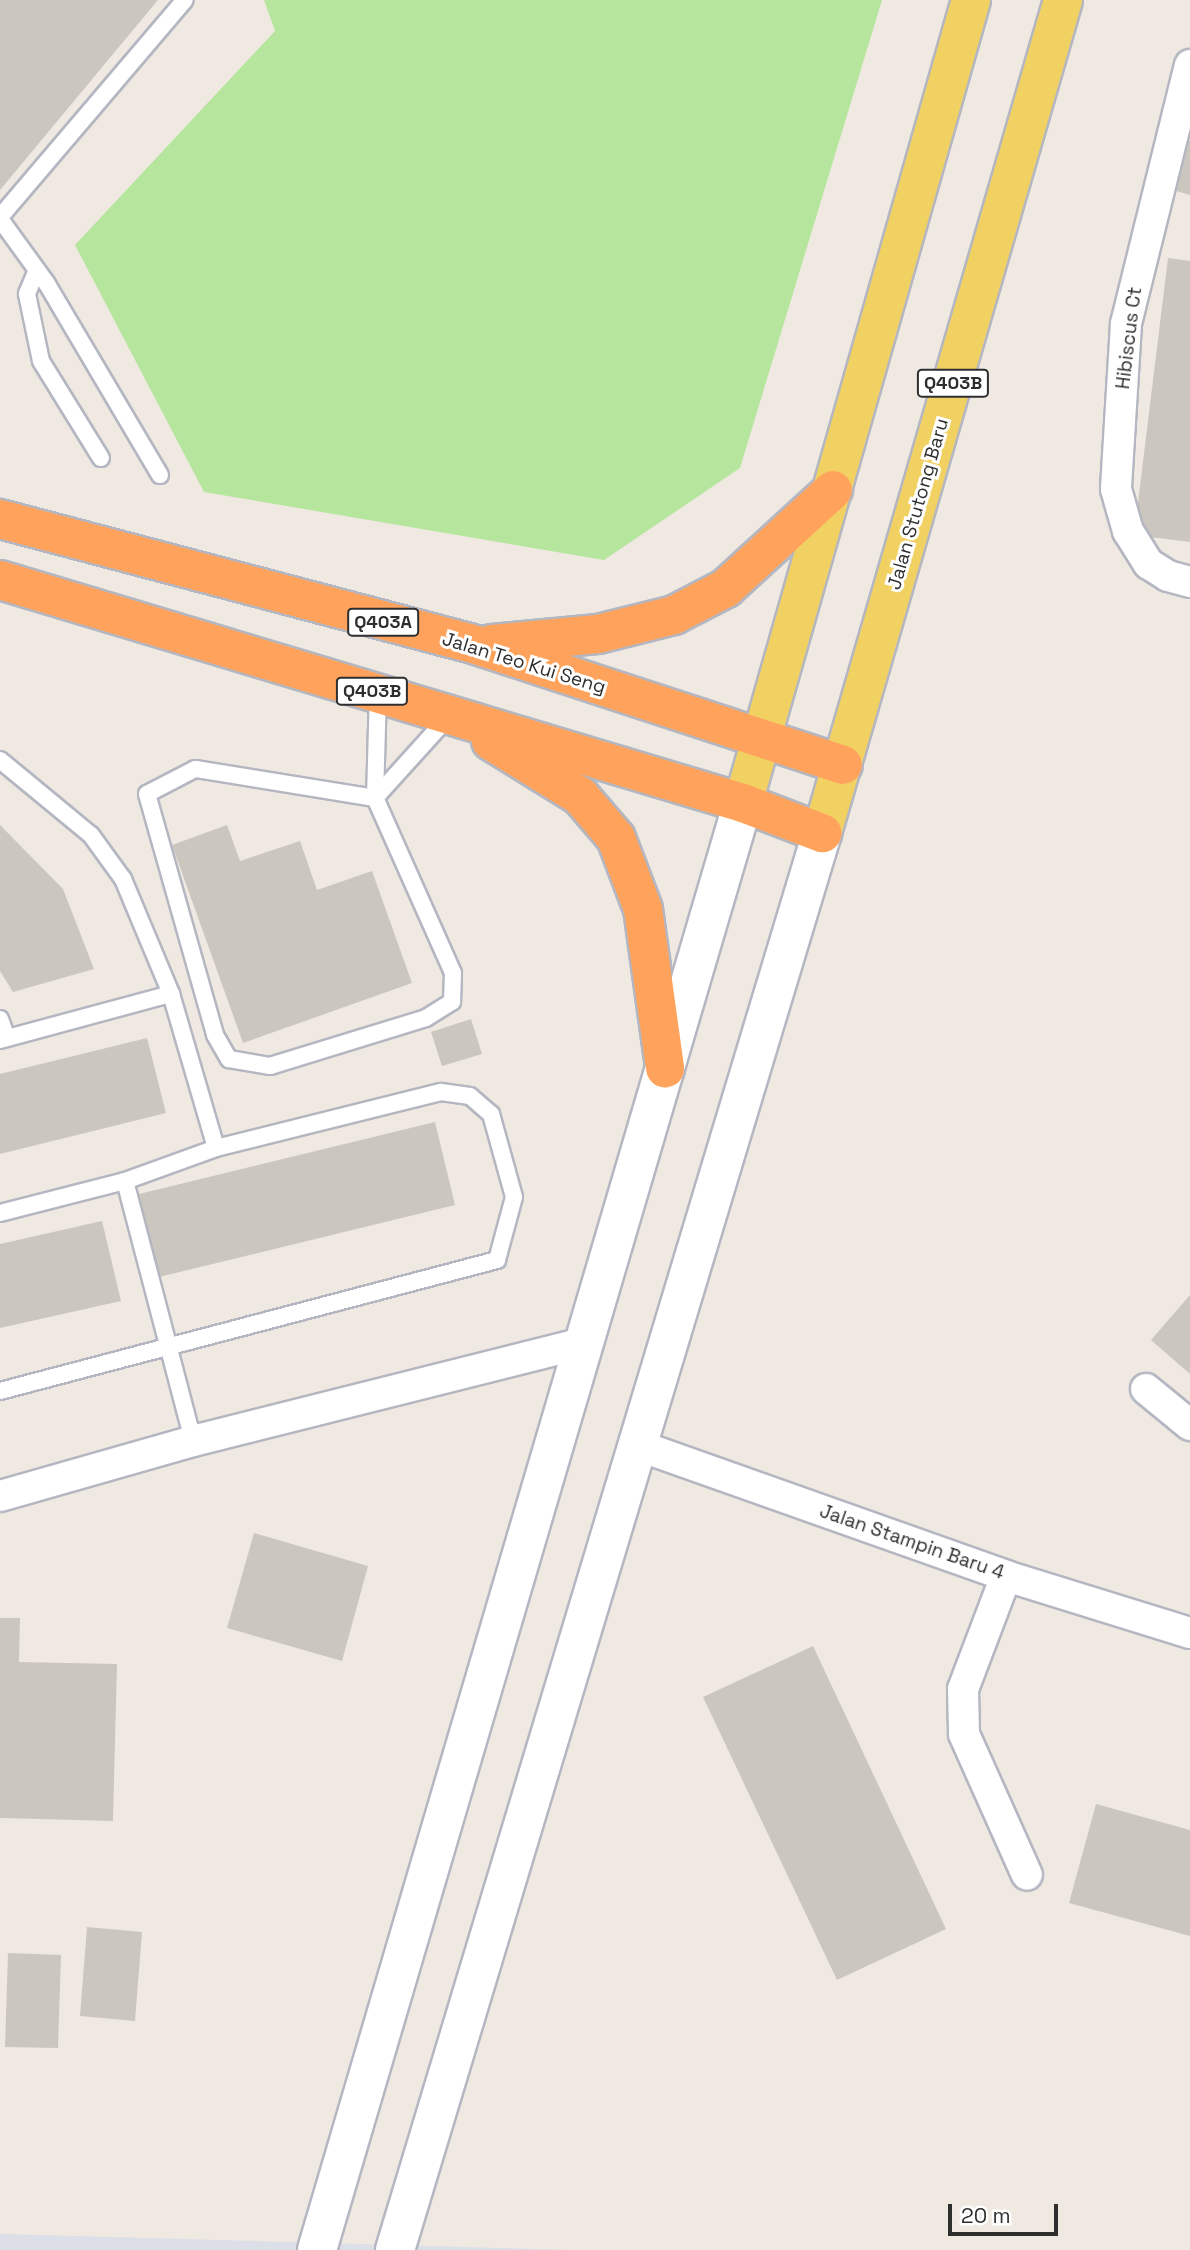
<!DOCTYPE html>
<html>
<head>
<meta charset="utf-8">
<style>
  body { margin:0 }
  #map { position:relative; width:1190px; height:2250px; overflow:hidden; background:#efe9e1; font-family:"Space Grotesk",sans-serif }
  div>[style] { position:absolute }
  .airport>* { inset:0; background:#dcdee8 }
  .green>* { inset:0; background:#b6e59e }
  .building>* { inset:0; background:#cbc7bf }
  .roads { filter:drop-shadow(2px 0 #b4b7c1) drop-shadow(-2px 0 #b4b7c1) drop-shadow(0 2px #b4b7c1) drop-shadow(0 -2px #b4b7c1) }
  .lane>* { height:16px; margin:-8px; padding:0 8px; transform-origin:8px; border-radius:8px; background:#fff }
  .street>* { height:30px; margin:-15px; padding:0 15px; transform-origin:15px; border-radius:15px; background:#fff }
  .secondary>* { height:38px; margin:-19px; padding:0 19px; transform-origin:19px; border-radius:19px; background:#fff }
  .primary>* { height:38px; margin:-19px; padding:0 19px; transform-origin:19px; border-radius:19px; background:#f2d163 }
  .highway>* { height:38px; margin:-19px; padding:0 19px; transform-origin:19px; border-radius:19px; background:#ffa35c }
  span { translate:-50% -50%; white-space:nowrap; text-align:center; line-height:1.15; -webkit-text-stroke:6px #fff; paint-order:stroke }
  .shield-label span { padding:2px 5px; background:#fff; border:2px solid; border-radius:5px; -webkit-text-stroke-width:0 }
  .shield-label { font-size:18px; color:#2e2e2e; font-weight:700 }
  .street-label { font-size:19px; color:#2e2e2e }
  .scale { position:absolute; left:948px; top:2204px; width:110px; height:32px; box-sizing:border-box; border:4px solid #2e2e2e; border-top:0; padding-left:9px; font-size:21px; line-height:24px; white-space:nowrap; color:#2e2e2e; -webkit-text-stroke:5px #fff; paint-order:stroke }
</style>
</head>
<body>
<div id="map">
  <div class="airport">
    <div style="clip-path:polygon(0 2234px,575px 2250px,0 2250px)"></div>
  </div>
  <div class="green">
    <div style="clip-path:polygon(264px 0,882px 0,740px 468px,604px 560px,204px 492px,75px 245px,275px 31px)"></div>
  </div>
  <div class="building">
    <div style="clip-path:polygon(0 0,158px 0,0 190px)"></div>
    <div style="clip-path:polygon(1189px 141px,1190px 141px,1190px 195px,1176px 191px)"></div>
    <div style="clip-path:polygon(1168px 258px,1190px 261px,1190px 542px,1134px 535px)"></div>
    <div style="clip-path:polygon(0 825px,63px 889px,94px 969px,13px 992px,0 971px)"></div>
    <div style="clip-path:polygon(227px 825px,240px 861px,300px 841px,317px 890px,372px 871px,412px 983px,243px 1043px,172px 845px)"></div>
    <div style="clip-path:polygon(471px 1019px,482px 1054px,442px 1066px,431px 1032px)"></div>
    <div style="clip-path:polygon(147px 1038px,166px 1113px,0 1154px,0 1074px)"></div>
    <div style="clip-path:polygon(435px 1122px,455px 1205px,159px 1277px,139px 1194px)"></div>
    <div style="clip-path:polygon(102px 1221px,121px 1301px,0 1328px,0 1244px)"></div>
    <div style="clip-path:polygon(1190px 1295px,1190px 1374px,1151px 1340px)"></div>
    <div style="clip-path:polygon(254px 1533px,368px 1566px,342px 1661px,227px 1628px)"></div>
    <div style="clip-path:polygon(0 1618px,20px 1618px,19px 1662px,117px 1664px,113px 1821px,0 1818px)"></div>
    <div style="clip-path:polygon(813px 1646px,946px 1929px,837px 1980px,703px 1697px)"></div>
    <div style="clip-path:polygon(1096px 1804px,1190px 1830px,1190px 1936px,1069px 1903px)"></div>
    <div style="clip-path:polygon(87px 1927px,142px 1932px,135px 2021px,80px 2016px)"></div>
    <div style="clip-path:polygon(8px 1953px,61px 1955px,58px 2048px,5px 2047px)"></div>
  </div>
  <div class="roads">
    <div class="lane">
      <div style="left:0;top:217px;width:285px;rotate:-49.6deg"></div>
      <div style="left:0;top:219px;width:80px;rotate:54.1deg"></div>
      <div style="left:47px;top:284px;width:222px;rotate:59.4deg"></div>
      <div style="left:37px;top:270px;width:26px;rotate:113deg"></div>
      <div style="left:27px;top:294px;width:68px;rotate:78.2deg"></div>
      <div style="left:41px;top:361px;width:114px;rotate:58.3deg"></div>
      <div style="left:0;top:760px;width:118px;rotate:39.5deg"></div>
      <div style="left:91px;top:835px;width:54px;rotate:54deg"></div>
      <div style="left:123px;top:879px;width:125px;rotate:67.3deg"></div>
      <div style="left:171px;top:994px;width:160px;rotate:73.7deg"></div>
      <div style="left:375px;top:798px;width:182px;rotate:-170.8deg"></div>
      <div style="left:195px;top:769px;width:54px;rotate:152.5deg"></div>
      <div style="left:147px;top:794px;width:250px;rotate:74.2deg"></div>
      <div style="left:215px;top:1035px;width:28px;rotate:60deg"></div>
      <div style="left:229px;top:1059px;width:42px;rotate:9.7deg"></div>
      <div style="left:270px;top:1066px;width:163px;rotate:-17.1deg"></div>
      <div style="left:426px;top:1018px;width:31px;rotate:-32deg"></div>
      <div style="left:452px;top:1002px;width:29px;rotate:-88deg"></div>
      <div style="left:453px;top:973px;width:192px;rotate:-114deg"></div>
      <div style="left:375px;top:798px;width:105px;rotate:-88.4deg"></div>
      <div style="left:375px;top:798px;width:110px;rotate:-47.9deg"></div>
      <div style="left:0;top:1019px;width:20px;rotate:70deg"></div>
      <div style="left:0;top:1040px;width:177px;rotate:-15.1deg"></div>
      <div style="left:125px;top:1181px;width:269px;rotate:75.3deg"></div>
      <div style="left:0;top:1213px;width:129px;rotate:-14.4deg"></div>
      <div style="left:125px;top:1181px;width:97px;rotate:-19.9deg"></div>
      <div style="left:216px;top:1148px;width:232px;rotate:-14deg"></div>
      <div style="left:441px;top:1092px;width:29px;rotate:8deg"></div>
      <div style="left:470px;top:1096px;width:28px;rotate:41deg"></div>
      <div style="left:491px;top:1114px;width:86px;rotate:74.5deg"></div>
      <div style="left:514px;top:1197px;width:65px;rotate:105.1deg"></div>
      <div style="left:497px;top:1260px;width:514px;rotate:165.23deg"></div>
    </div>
    <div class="street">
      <div style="left:1190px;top:65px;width:267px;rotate:103.9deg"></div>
      <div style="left:1126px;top:324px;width:165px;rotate:93.5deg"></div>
      <div style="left:1116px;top:489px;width:44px;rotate:74.1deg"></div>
      <div style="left:1128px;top:531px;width:39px;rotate:58deg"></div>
      <div style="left:1149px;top:564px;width:22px;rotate:32deg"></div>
      <div style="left:1168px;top:576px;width:23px;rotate:15deg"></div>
      <div style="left:1146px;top:1389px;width:57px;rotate:39.3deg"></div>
      <div style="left:637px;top:1445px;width:392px;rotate:19.5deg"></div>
      <div style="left:1006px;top:1576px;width:193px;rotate:17.2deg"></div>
      <div style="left:0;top:1496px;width:201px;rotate:-15.9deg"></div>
      <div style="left:193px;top:1441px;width:403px;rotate:-14.1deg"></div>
      <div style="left:1006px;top:1576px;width:121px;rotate:110.8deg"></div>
      <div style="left:963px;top:1689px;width:45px;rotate:88.7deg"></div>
      <div style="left:964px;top:1734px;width:154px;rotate:65.9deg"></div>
    </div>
    <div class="secondary">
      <div style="left:317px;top:2250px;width:1508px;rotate:-73.6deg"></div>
      <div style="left:395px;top:2250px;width:1480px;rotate:-73.23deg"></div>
    </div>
    <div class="primary">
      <div style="left:743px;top:803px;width:835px;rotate:-74.15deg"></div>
      <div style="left:822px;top:833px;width:867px;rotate:-73.86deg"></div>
    </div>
    <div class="highway">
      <div style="left:0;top:519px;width:492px;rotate:14.8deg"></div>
      <div style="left:476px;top:645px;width:386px;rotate:18.1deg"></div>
      <div style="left:0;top:580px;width:776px;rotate:16.71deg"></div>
      <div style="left:743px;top:803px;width:85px;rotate:20.8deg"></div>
      <div style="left:492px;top:644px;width:106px;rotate:-5.4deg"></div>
      <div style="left:598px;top:634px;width:78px;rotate:-14deg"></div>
      <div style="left:674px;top:615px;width:59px;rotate:-27.4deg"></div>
      <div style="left:726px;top:588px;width:145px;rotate:-42.5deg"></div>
      <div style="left:491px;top:741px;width:105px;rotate:31.7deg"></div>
      <div style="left:580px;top:796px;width:55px;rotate:49.4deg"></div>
      <div style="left:616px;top:838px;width:76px;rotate:69.2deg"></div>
      <div style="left:643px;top:909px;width:161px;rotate:82.1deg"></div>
    </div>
  </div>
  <div class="shield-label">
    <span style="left:953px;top:383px">Q403B</span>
    <span style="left:383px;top:622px">Q403A</span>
    <span style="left:372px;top:691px">Q403B</span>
  </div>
  <div class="street-label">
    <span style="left:1129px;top:338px;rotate:-83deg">Hibiscus Ct</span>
    <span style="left:918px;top:504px;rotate:-74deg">Jalan Stutong Baru</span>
    <span style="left:524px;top:663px;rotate:17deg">Jalan Teo Kui Seng</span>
    <span style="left:912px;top:1542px;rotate:19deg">Jalan Stampin Baru 4</span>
  </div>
  <div class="scale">20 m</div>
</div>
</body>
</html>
